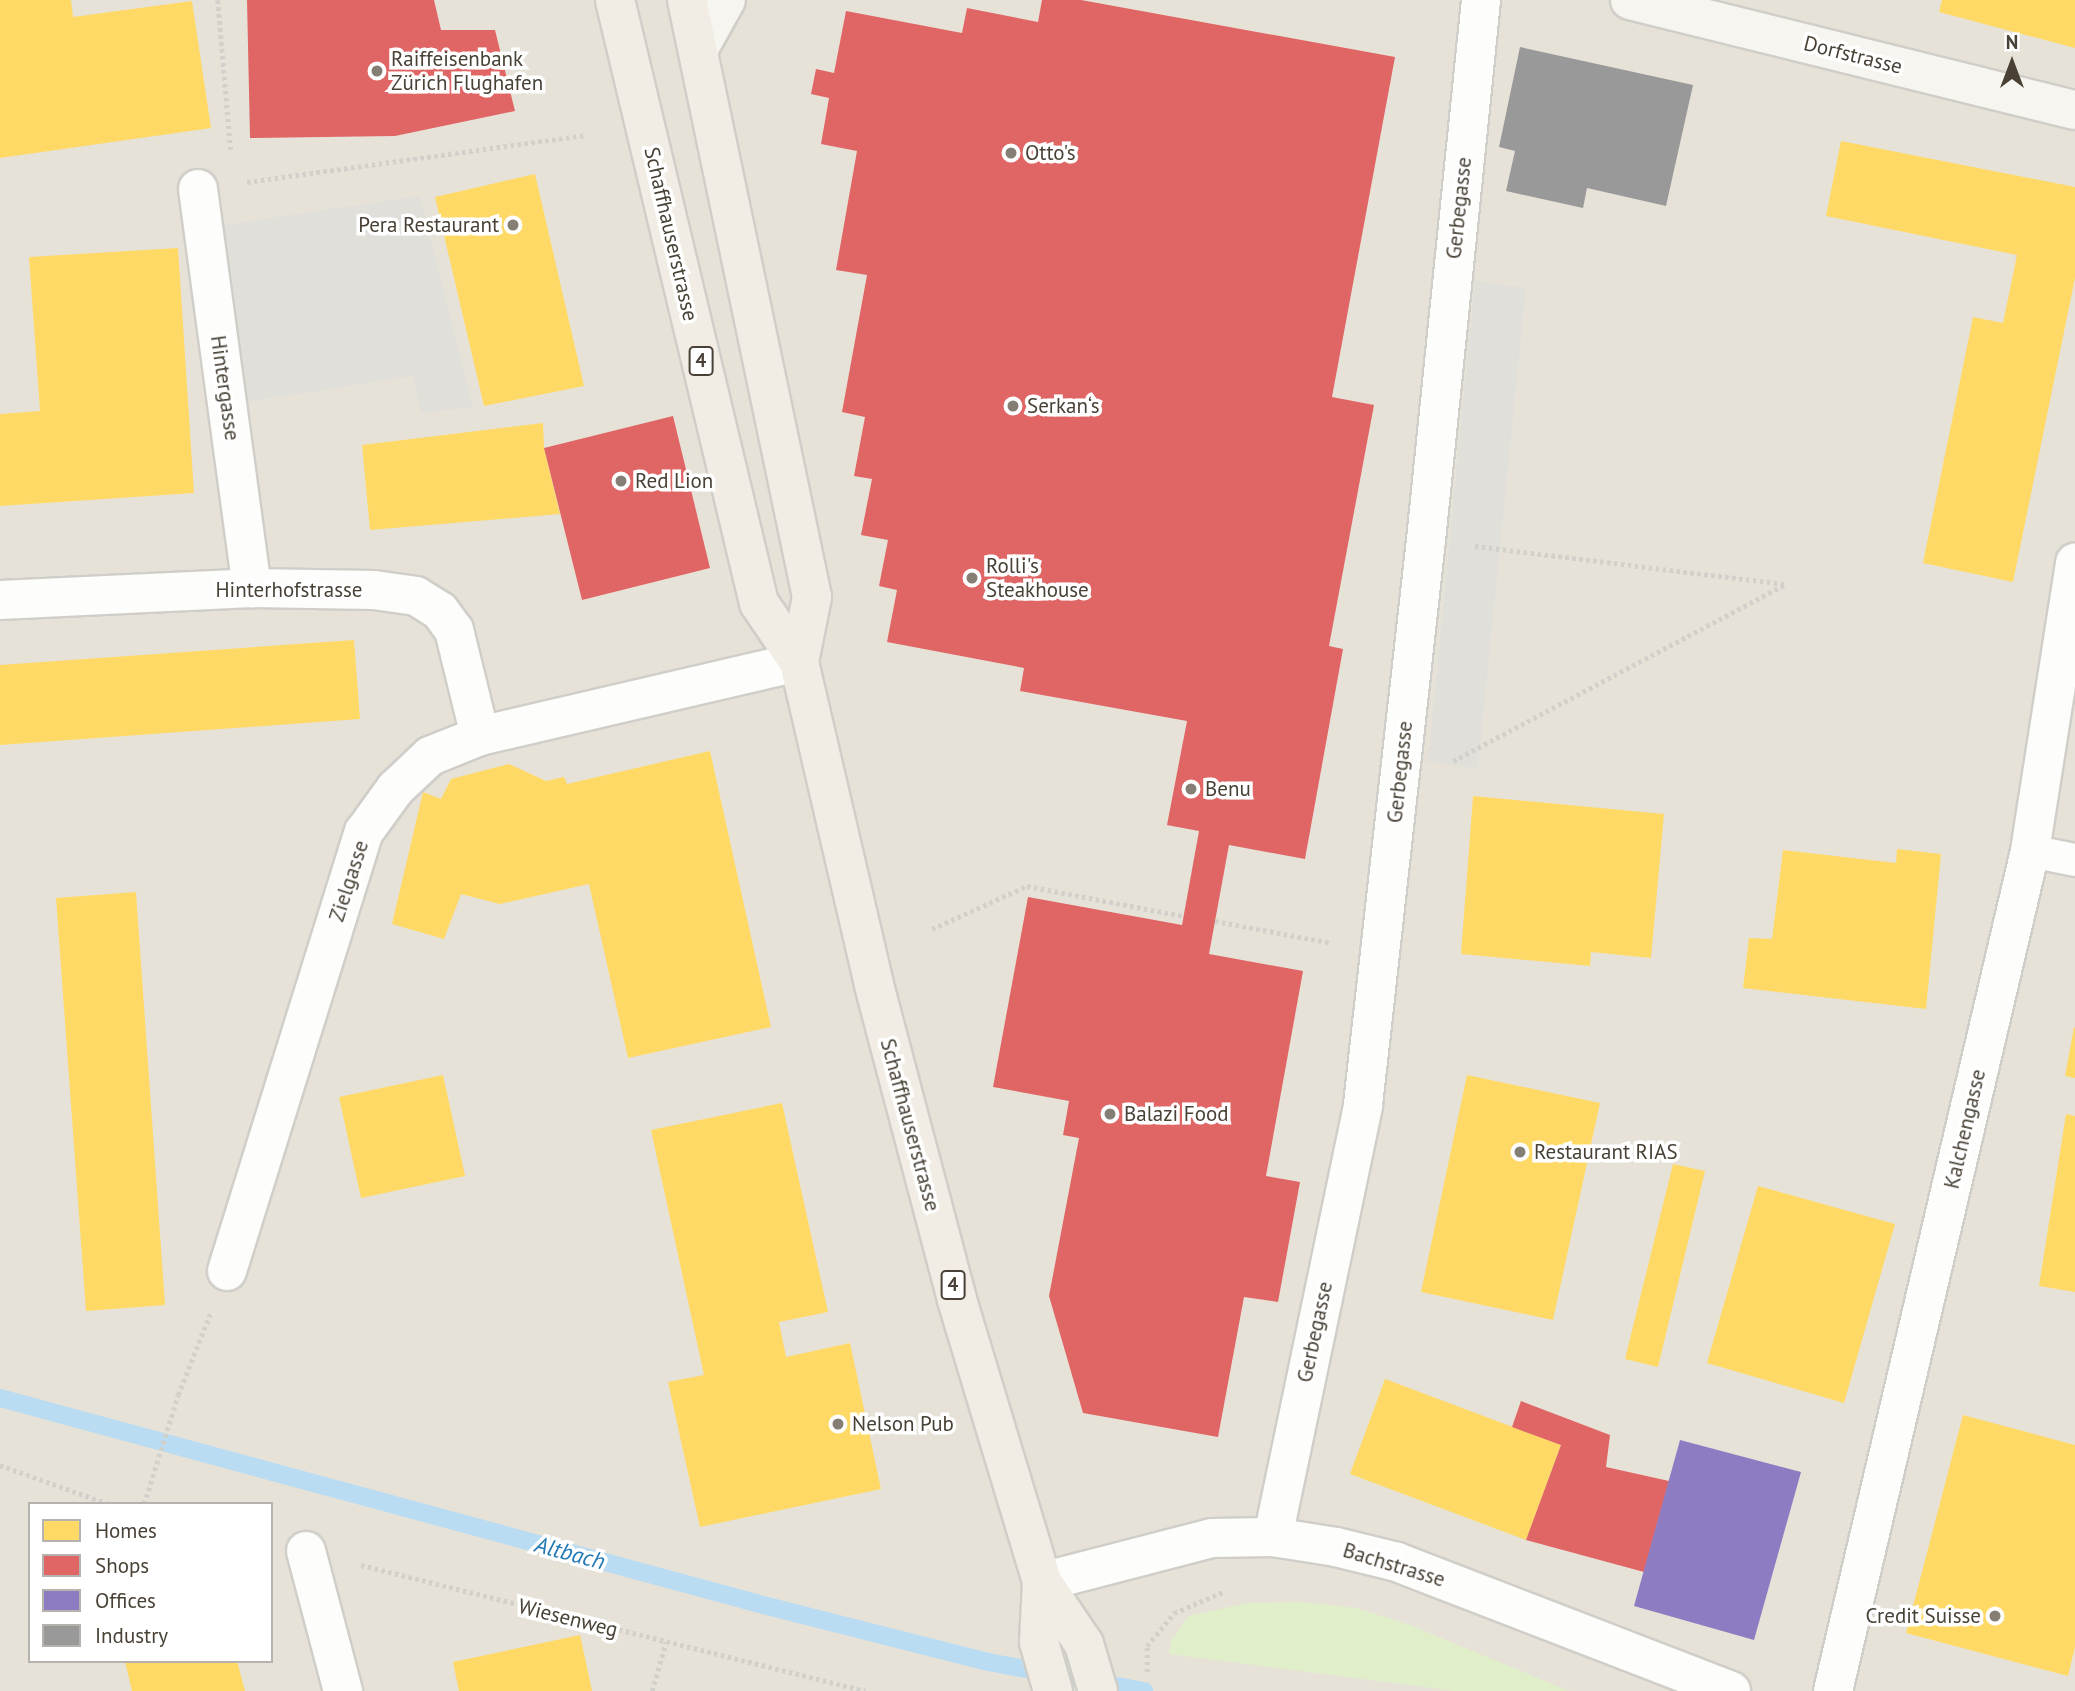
<!DOCTYPE html>
<html>
<head>
<meta charset="utf-8">
<style>
  body { margin:0 }
  #map { position:relative; width:2075px; height:1691px; overflow:hidden; background:#f2f0eb; font-family:"PT Sans",sans-serif }
  div>[style] { position:absolute }
  .residential>* { inset:0; background:#e7e2d8 }
  .green>* { inset:0; background:#e0eec9 }
  .parking>* { inset:0; background:#e1dfda }
  .homes>* { inset:0; background:#ffd966 }
  .shops>* { inset:0; background:#e06666 }
  .offices>* { inset:0; background:#8e7cc3 }
  .industry>* { inset:0; background:#999 }
  .stream>* { height:18px; margin:-9px; padding:0 9px; transform-origin:9px; border-radius:9px; background:#b9dcf3 }
  .path>* { height:4.5px; margin-top:-2.25px; transform-origin:0; background:repeating-linear-gradient(90deg,#d2d0ca 0 3.5px,transparent 0 7px) }
  .roads { filter:drop-shadow(2px 0 #d0cec8) drop-shadow(-2px 0 #d0cec8) drop-shadow(0 2px #d0cec8) drop-shadow(0 -2px #d0cec8) }
  .lane>* { height:32px; margin:-16px; padding:0 16px; transform-origin:16px; border-radius:16px; background:#fdfdfc }
  .street>* { height:38px; margin:-19px; padding:0 19px; transform-origin:19px; border-radius:19px; background:#fdfdfc }
  .secondary>* { height:38px; margin:-19px; padding:0 19px; transform-origin:19px; border-radius:19px; background:#f7f5ef }
  .primary>* { height:38px; margin:-19px; padding:0 19px; transform-origin:19px; border-radius:19px; background:#f1ede4 }
  .dots>* { width:19px; height:19px; translate:-50% -50%; box-sizing:border-box; border:4px solid #fff; border-radius:50% }
  span { translate:-50% -50%; white-space:nowrap; text-align:center; line-height:1.15; -webkit-text-stroke:7px #fff; paint-order:stroke }
  .shield-label span { padding:2px 5px; background:#fff; border:2px solid; border-radius:5px; -webkit-text-stroke-width:0 }
  .shield-label { font-size:19px; color:#494136; font-weight:700 }
  .street-label { font-size:21px; color:#494136 }
  .poi-label { font-size:21px; color:#494136 }
  .left { translate:0 -50%; text-align:left }
  .right { translate:-100% -50%; text-align:right }
  .water-label { font-size:23px; color:#247ab6; font-style:italic }
  .legend { position:absolute; left:28px; top:1502px; width:245px; height:161px; box-sizing:border-box; background:#fff; border:2px solid #b6b3af; margin:0; padding:9px 12px; list-style:none; font-size:21px; color:#494136 }
  .legend li { display:flex; align-items:center; gap:14px; height:35px }
  .legend b { width:35px; border:2px solid #b6b3af }
  .north { position:absolute; left:1977px; top:28px; width:70px; height:70px; -webkit-text-stroke:5px #fff; paint-order:stroke; rotate:0deg; font-size:19px; font-weight:700; line-height:28px; text-align:center; color:#494136 }
  .north::after { content:''; display:block; margin:auto; width:24px; height:32px; background:#494136; clip-path:polygon(50% 0,100% 100%,50% 72%,0 100%) }
</style>
</head>
<body>
<div id="map">
  <div class="residential">
    <div style="clip-path:polygon(evenodd,0 0,2075px 0,2075px 1691px,0 1691px,0 0,30px 1504px,271px 1504px,271px 1661px,30px 1661px,30px 1504px)"></div>
  </div>
  <div class="green">
    <div style="clip-path:polygon(1302px 1602px,1356px 1608px,1410px 1625px,1569px 1691px,1455px 1691px,1169px 1654px,1171px 1641px,1189px 1616px,1247px 1603px)"></div>
  </div>
  <div class="parking">
    <div style="clip-path:polygon(420px 196px,473px 407px,421px 413px,413px 376px,227px 405px,203px 228px)"></div>
    <div style="clip-path:polygon(1475px 281px,1526px 288px,1478px 768px,1428px 762px)"></div>
  </div>
  <div class="homes">
    <div style="clip-path:polygon(0 0,71px 0,73px 17px,192px 1px,211px 128px,0 158px)"></div>
    <div style="clip-path:polygon(1942px 0,2075px 0,2075px 48px,1939px 12px)"></div>
    <div style="clip-path:polygon(1841px 141px,2075px 187px,2075px 278px,2013px 582px,1923px 563px,1973px 317px,2003px 323px,2017px 255px,1826px 216px)"></div>
    <div style="clip-path:polygon(535px 174px,584px 386px,484px 406px,435px 197px)"></div>
    <div style="clip-path:polygon(178px 248px,194px 493px,0 506px,0 414px,40px 411px,29px 257px)"></div>
    <div style="clip-path:polygon(543px 423px,544px 448px,560px 514px,370px 530px,362px 445px)"></div>
    <div style="clip-path:polygon(354px 640px,360px 719px,0 745px,0 665px)"></div>
    <div style="clip-path:polygon(710px 751px,771px 1027px,628px 1058px,589px 884px,500px 904px,461px 894px,444px 939px,392px 924px,423px 792px,441px 799px,451px 779px,509px 764px,546px 781px,564px 777px,567px 784px)"></div>
    <div style="clip-path:polygon(1473px 796px,1664px 814px,1651px 958px,1591px 952px,1590px 966px,1461px 954px)"></div>
    <div style="clip-path:polygon(1897px 849px,1941px 854px,1926px 1009px,1743px 988px,1749px 938px,1772px 939px,1783px 850px,1896px 863px)"></div>
    <div style="clip-path:polygon(136px 892px,165px 1305px,86px 1311px,56px 898px)"></div>
    <div style="clip-path:polygon(2074px 1027px,2075px 1028px,2075px 1078px,2065px 1076px)"></div>
    <div style="clip-path:polygon(443px 1075px,465px 1176px,361px 1198px,339px 1097px)"></div>
    <div style="clip-path:polygon(1467px 1075px,1600px 1103px,1553px 1320px,1421px 1292px)"></div>
    <div style="clip-path:polygon(782px 1103px,828px 1312px,779px 1322px,786px 1357px,850px 1343px,881px 1489px,700px 1527px,668px 1382px,704px 1375px,651px 1130px)"></div>
    <div style="clip-path:polygon(2066px 1114px,2075px 1116px,2075px 1292px,2039px 1286px)"></div>
    <div style="clip-path:polygon(1673px 1164px,1705px 1171px,1658px 1367px,1625px 1359px)"></div>
    <div style="clip-path:polygon(1758px 1186px,1895px 1224px,1844px 1403px,1707px 1363px)"></div>
    <div style="clip-path:polygon(1385px 1379px,1561px 1445px,1526px 1540px,1350px 1474px)"></div>
    <div style="clip-path:polygon(1963px 1415px,2075px 1445px,2075px 1647px,2068px 1676px,1906px 1633px)"></div>
    <div style="clip-path:polygon(580px 1635px,592px 1691px,459px 1691px,453px 1662px)"></div>
    <div style="clip-path:polygon(125px 1661px,237px 1661px,245px 1691px,132px 1691px)"></div>
  </div>
  <div class="shops">
    <div style="clip-path:polygon(247px 0,434px 0,441px 30px,495px 30px,515px 111px,395px 136px,250px 138px)"></div>
    <div style="clip-path:polygon(1042px 0,1081px 0,1395px 57px,1332px 397px,1374px 405px,1329px 646px,1343px 649px,1305px 859px,1229px 845px,1209px 954px,1303px 971px,1266px 1176px,1300px 1182px,1278px 1302px,1244px 1297px,1218px 1437px,1083px 1413px,1049px 1296px,1079px 1138px,1063px 1135px,1069px 1101px,993px 1087px,1028px 897px,1182px 925px,1199px 831px,1167px 825px,1187px 721px,1020px 691px,1024px 668px,887px 642px,897px 590px,879px 586px,888px 540px,861px 535px,872px 479px,854px 476px,865px 417px,842px 412px,867px 275px,836px 270px,857px 151px,821px 144px,829px 98px,811px 94px,816px 69px,834px 73px,846px 11px,962px 33px,967px 8px,1038px 22px)"></div>
    <div style="clip-path:polygon(673px 416px,710px 568px,582px 600px,544px 448px)"></div>
    <div style="clip-path:polygon(1521px 1401px,1610px 1435px,1606px 1467px,1669px 1481px,1644px 1572px,1526px 1540px,1561px 1445px,1512px 1427px)"></div>
  </div>
  <div class="offices">
    <div style="clip-path:polygon(1680px 1440px,1801px 1472px,1754px 1640px,1634px 1606px)"></div>
  </div>
  <div class="industry">
    <div style="clip-path:polygon(1520px 47px,1693px 85px,1666px 206px,1587px 188px,1583px 208px,1506px 191px,1515px 151px,1499px 147px)"></div>
  </div>
  <div class="stream">
    <div style="left:0;top:1398px;width:799px;rotate:15.17deg"></div>
    <div style="left:771px;top:1607px;width:224px;rotate:14.2deg"></div>
    <div style="left:988px;top:1662px;width:159px;rotate:10.5deg"></div>
  </div>
  <div class="path">
    <div style="left:218px;top:0;width:153px;rotate:85.1deg"></div>
    <div style="left:247px;top:182px;width:343px;rotate:-7.9deg"></div>
    <div style="left:1475px;top:546px;width:313px;rotate:7deg"></div>
    <div style="left:1453px;top:761px;width:377px;rotate:-28deg"></div>
    <div style="left:1215px;top:921px;width:118px;rotate:10.7deg"></div>
    <div style="left:932px;top:929px;width:104px;rotate:-24.4deg"></div>
    <div style="left:1027px;top:886px;width:159px;rotate:10.9deg"></div>
    <div style="left:0;top:1465px;width:116px;rotate:19.7deg"></div>
    <div style="left:144px;top:1504px;width:114px;rotate:-72.7deg"></div>
    <div style="left:178px;top:1395px;width:87px;rotate:-68.4deg"></div>
    <div style="left:361px;top:1565px;width:520px;rotate:14.01deg"></div>
    <div style="left:1147px;top:1672px;width:26px;rotate:-90deg"></div>
    <div style="left:1147px;top:1646px;width:43px;rotate:-50.7deg"></div>
    <div style="left:1174px;top:1613px;width:56px;rotate:-23.3deg"></div>
    <div style="left:652px;top:1691px;width:51px;rotate:-74.1deg"></div>
  </div>
  <div class="roads">
    <div class="lane">
      <div style="left:2030px;top:851px;width:46px;rotate:11.3deg"></div>
    </div>
    <div class="street">
      <div style="left:198px;top:189px;width:403px;rotate:82.3deg"></div>
      <div style="left:0;top:600px;width:252px;rotate:-2.7deg"></div>
      <div style="left:252px;top:588px;width:122px;rotate:0.9deg"></div>
      <div style="left:374px;top:590px;width:42px;rotate:8.1deg"></div>
      <div style="left:416px;top:596px;width:28px;rotate:32deg"></div>
      <div style="left:440px;top:611px;width:24px;rotate:54deg"></div>
      <div style="left:454px;top:630px;width:109px;rotate:76.2deg"></div>
      <div style="left:227px;top:1271px;width:460px;rotate:-72.7deg"></div>
      <div style="left:364px;top:832px;width:53px;rotate:-54.2deg"></div>
      <div style="left:395px;top:789px;width:48px;rotate:-43.3deg"></div>
      <div style="left:430px;top:756px;width:54px;rotate:-21.8deg"></div>
      <div style="left:480px;top:736px;width:327px;rotate:-13.1deg"></div>
      <div style="left:1273px;top:1537px;width:441px;rotate:-78.2deg"></div>
      <div style="left:1363px;top:1105px;width:569px;rotate:-83.64deg"></div>
      <div style="left:1426px;top:540px;width:543px;rotate:-84.18deg"></div>
      <div style="left:306px;top:1551px;width:145px;rotate:75.2deg"></div>
      <div style="left:1042px;top:1582px;width:176px;rotate:-14.5deg"></div>
      <div style="left:1212px;top:1538px;width:61px;rotate:-0.9deg"></div>
      <div style="left:1273px;top:1537px;width:64px;rotate:9deg"></div>
      <div style="left:1336px;top:1547px;width:63px;rotate:13.8deg"></div>
      <div style="left:1397px;top:1562px;width:358px;rotate:21.1deg"></div>
      <div style="left:1833px;top:1691px;width:863px;rotate:-76.8deg"></div>
      <div style="left:2030px;top:851px;width:292px;rotate:-81.1deg"></div>
    </div>
    <div class="secondary">
      <div style="left:1630px;top:0;width:458px;rotate:13.9deg"></div>
      <div style="left:698px;top:50px;width:57px;rotate:-60.8deg"></div>
    </div>
    <div class="primary">
      <div style="left:615px;top:0;width:620px;rotate:76.57deg"></div>
      <div style="left:759px;top:603px;width:71px;rotate:55.9deg"></div>
      <div style="left:799px;top:662px;width:332px;rotate:76.9deg"></div>
      <div style="left:874px;top:985px;width:326px;rotate:75.2deg"></div>
      <div style="left:957px;top:1300px;width:295px;rotate:73.2deg"></div>
      <div style="left:1042px;top:1582px;width:75px;rotate:55.9deg"></div>
      <div style="left:1084px;top:1644px;width:49px;rotate:73.4deg"></div>
      <div style="left:687px;top:0;width:610px;rotate:78.17deg"></div>
      <div style="left:812px;top:597px;width:66px;rotate:101.3deg"></div>
      <div style="left:1042px;top:1582px;width:60px;rotate:92.9deg"></div>
      <div style="left:1039px;top:1642px;width:51px;rotate:74.1deg"></div>
    </div>
  </div>
  <div class="dots">
    <div style="left:377px;top:71px;background:#847e75"></div>
    <div style="left:1011px;top:153px;background:#847e75"></div>
    <div style="left:513px;top:225px;background:#847e75"></div>
    <div style="left:1013px;top:406px;background:#847e75"></div>
    <div style="left:621px;top:481px;background:#847e75"></div>
    <div style="left:972px;top:578px;background:#847e75"></div>
    <div style="left:1191px;top:789px;background:#847e75"></div>
    <div style="left:1110px;top:1114px;background:#847e75"></div>
    <div style="left:1520px;top:1152px;background:#847e75"></div>
    <div style="left:838px;top:1424px;background:#847e75"></div>
    <div style="left:1995px;top:1616px;background:#847e75"></div>
  </div>
  <div class="shield-label">
    <span style="left:701px;top:361px">4</span>
    <span style="left:953px;top:1285px">4</span>
  </div>
  <div class="street-label">
    <span style="left:1853px;top:55px;rotate:14deg">Dorfstrasse</span>
    <span style="left:1459px;top:208px;rotate:-84deg">Gerbegasse</span>
    <span style="left:671px;top:234px;rotate:77deg">Schaffhauserstrasse</span>
    <span style="left:225px;top:388px;rotate:82deg">Hintergasse</span>
    <span style="left:289px;top:590px">Hinterhofstrasse</span>
    <span style="left:1400px;top:772px;rotate:-84deg">Gerbegasse</span>
    <span style="left:349px;top:881px;rotate:-72deg">Zielgasse</span>
    <span style="left:910px;top:1125px;rotate:75deg">Schaffhauserstrasse</span>
    <span style="left:1965px;top:1129px;rotate:-77deg">Kalchengasse</span>
    <span style="left:1315px;top:1332px;rotate:-78deg">Gerbegasse</span>
    <span style="left:1394px;top:1565px;rotate:17deg">Bachstrasse</span>
    <span style="left:568px;top:1618px;rotate:14deg">Wiesenweg</span>
  </div>
  <div class="poi-label">
    <span class="left" style="left:391px;top:71px">Raiffeisenbank<br>Zürich Flughafen</span>
    <span class="left" style="left:1025px;top:153px">Otto's</span>
    <span class="right" style="left:499px;top:225px">Pera Restaurant</span>
    <span class="left" style="left:1027px;top:406px">Serkan‘s</span>
    <span class="left" style="left:635px;top:481px">Red Lion</span>
    <span class="left" style="left:986px;top:578px">Rolli's<br>Steakhouse</span>
    <span class="left" style="left:1205px;top:789px">Benu</span>
    <span class="left" style="left:1124px;top:1114px">Balazi Food</span>
    <span class="left" style="left:1534px;top:1152px">Restaurant RIAS</span>
    <span class="left" style="left:852px;top:1424px">Nelson Pub</span>
    <span class="right" style="left:1981px;top:1616px">Credit Suisse</span>
  </div>
  <div class="water-label">
    <span style="left:570px;top:1553px;rotate:15deg">Altbach</span>
  </div>
  <ul class="legend">
  <li><b style="height:19px;background:#ffd966"></b>Homes</li>
  <li><b style="height:19px;background:#e06666"></b>Shops</li>
  <li><b style="height:19px;background:#8e7cc3"></b>Offices</li>
  <li><b style="height:19px;background:#999"></b>Industry</li>
  </ul>
  <div class="north">N</div>
</div>
</body>
</html>
